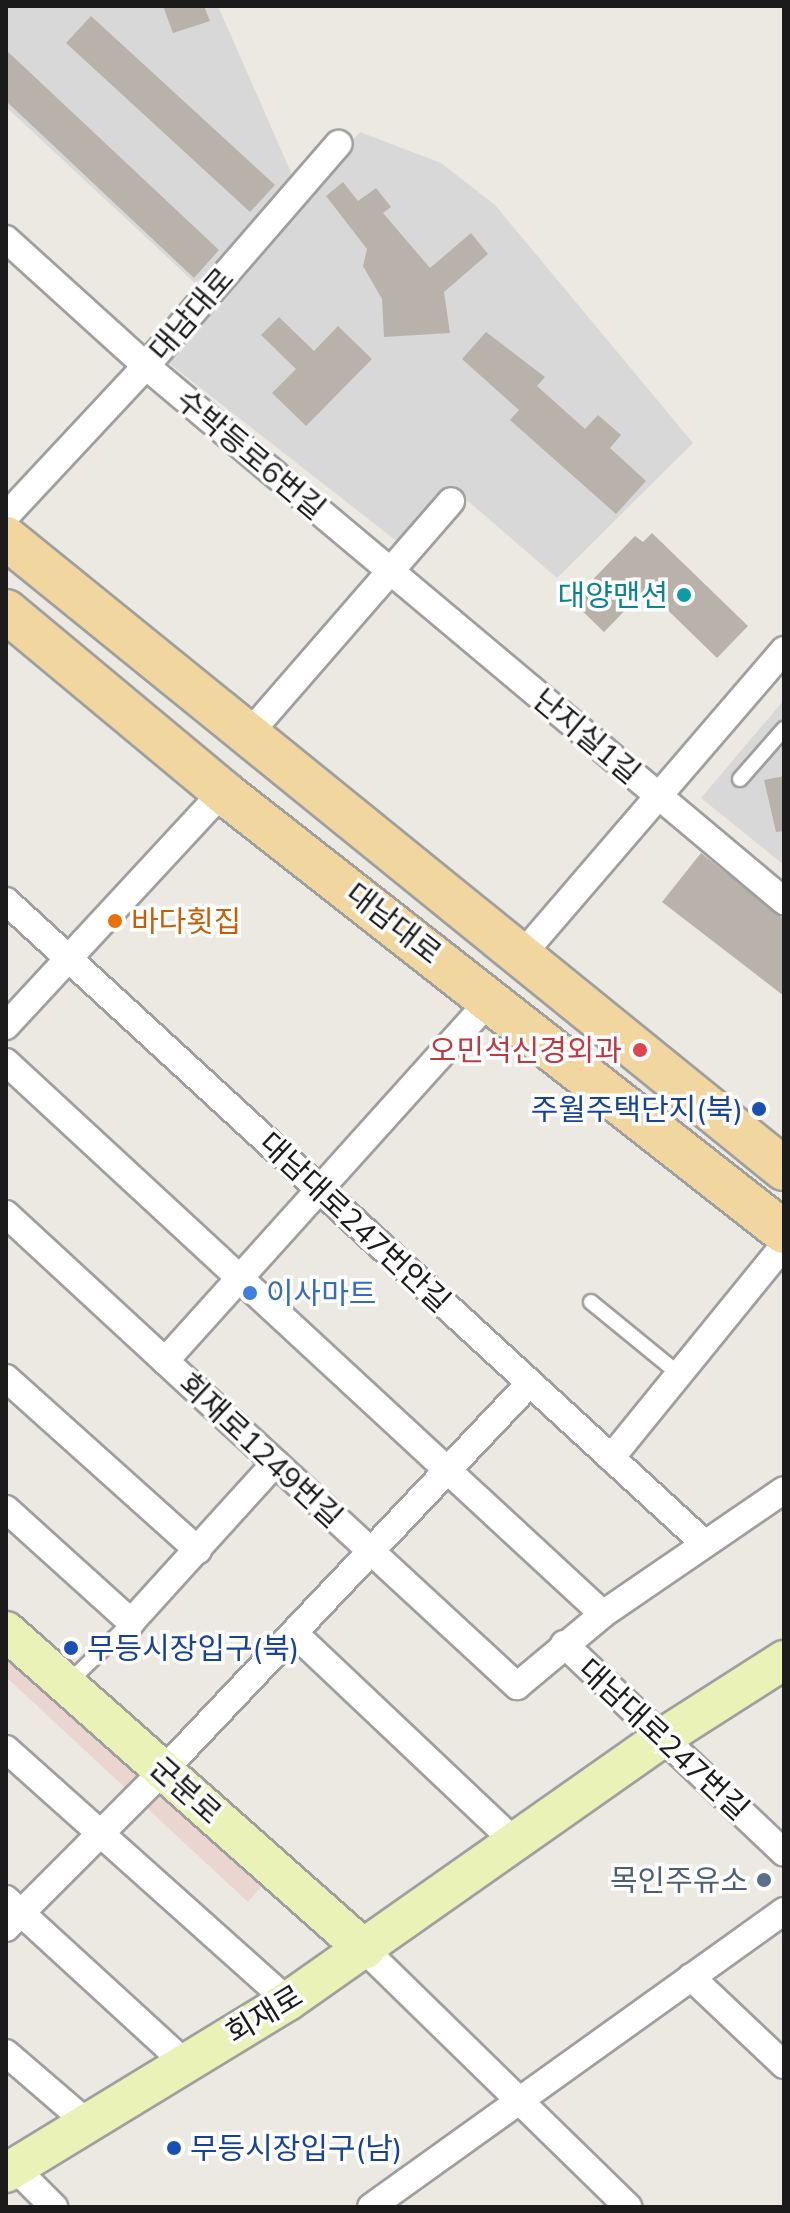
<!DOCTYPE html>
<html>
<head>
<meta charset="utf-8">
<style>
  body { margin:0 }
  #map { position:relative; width:790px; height:2213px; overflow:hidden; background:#ebe9e1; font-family:Mulish,"Noto Sans KR",sans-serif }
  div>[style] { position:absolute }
  .residential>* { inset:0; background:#d9d8d8 }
  .commercial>* { inset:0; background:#ebd5d1 }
  .building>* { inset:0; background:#b8b2ab }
  .roads { filter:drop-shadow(2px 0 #9f9f9f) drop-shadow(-2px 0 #9f9f9f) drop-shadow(0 2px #9f9f9f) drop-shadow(0 -2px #9f9f9f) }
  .lane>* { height:14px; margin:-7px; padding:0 7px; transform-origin:7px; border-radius:7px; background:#fff }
  .street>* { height:26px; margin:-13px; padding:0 13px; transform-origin:13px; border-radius:13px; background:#fff }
  .secondary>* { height:38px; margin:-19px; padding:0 19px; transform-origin:19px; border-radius:19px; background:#eaf2b8 }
  .primary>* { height:42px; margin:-21px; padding:0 21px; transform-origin:21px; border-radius:21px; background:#f2d69f }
  .dots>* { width:22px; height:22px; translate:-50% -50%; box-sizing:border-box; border:4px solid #fff; border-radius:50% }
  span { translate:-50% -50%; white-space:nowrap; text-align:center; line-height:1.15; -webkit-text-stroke:7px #fff; paint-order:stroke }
  .street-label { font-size:30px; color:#1b1b1b }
  .culture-label { font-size:30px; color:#0d838f }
  .right { translate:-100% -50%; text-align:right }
  .food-label { font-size:30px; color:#c56008 }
  .left { translate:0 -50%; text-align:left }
  .health-label { font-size:30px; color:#be3a42 }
  .transit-label { font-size:30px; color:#164399 }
  .shop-label { font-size:30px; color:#366cbe }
  .service-label { font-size:30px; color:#4e5e75 }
  .frame { position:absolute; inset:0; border:8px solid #1b1b1b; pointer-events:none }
</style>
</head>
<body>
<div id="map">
  <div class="residential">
    <div style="clip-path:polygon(6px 6px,218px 6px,293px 177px,196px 284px,6px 107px)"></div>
    <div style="clip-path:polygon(360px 132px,441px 163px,495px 205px,693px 443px,557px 578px,468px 501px,417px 557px,166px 361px)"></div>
    <div style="clip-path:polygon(784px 700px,784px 865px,701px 798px)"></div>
  </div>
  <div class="commercial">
    <div style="clip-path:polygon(6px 1642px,265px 1882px,248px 1902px,6px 1677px)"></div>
  </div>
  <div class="building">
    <div style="clip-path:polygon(163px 6px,204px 6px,210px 21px,173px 33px)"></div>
    <div style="clip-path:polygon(91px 16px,275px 185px,250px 212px,66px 43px)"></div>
    <div style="clip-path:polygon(6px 50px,219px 250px,194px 278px,6px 101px)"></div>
    <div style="clip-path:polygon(343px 182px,358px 201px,376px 188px,391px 207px,383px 213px,430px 268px,471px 233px,488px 254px,444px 292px,450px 333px,384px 337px,382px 299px,363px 266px,367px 249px,326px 196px)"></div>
    <div style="clip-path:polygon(279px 317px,314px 351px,338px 326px,372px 359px,306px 426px,272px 393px,296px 369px,261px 335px)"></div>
    <div style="clip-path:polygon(486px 332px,545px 377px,537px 386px,585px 429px,598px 415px,621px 435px,610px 448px,646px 481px,616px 514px,510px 420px,519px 410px,462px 359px)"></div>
    <div style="clip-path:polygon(652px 533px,748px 626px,717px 658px,646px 589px,604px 632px,572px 601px,635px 536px,643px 542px)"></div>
    <div style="clip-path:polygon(784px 776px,784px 831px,776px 832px,764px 780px)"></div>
    <div style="clip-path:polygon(701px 853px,784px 919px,784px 996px,662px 902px)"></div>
  </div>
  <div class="roads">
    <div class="lane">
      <div style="left:740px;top:779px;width:67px;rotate:-48.7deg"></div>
      <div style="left:591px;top:1302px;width:114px;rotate:39.3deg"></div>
      <div style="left:68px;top:1683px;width:88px;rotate:-44.1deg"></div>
    </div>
    <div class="street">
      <div style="left:6px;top:239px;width:189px;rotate:42.2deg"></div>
      <div style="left:146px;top:366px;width:833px;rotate:39.98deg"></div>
      <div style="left:6px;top:516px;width:205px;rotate:-47deg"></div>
      <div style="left:146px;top:366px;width:294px;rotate:-49.1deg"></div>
      <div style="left:247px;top:736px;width:311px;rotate:-49deg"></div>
      <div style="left:6px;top:901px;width:948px;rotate:42.61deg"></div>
      <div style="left:520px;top:957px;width:405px;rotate:-49.3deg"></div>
      <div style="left:6px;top:1026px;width:319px;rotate:-47.2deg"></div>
      <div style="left:6px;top:1062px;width:813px;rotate:42.76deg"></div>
      <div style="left:6px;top:1214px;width:696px;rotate:42.73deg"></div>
      <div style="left:517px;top:1686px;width:112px;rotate:-39.9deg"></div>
      <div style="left:603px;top:1614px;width:219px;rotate:-34.4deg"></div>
      <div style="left:165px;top:1361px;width:489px;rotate:-48deg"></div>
      <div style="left:6px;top:1378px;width:258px;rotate:41.9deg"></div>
      <div style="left:611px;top:1458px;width:274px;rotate:-50.9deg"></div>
      <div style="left:6px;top:1509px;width:169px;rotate:42.1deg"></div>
      <div style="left:131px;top:1622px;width:215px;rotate:-47.8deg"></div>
      <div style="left:294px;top:1633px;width:303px;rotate:43.4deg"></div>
      <div style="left:564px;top:1644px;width:303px;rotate:43.5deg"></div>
      <div style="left:6px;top:1749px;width:378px;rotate:41.8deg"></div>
      <div style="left:6px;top:1899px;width:241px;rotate:42.5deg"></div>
      <div style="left:6px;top:1928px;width:223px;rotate:-45deg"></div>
      <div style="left:164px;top:1770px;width:533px;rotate:-46.6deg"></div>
      <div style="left:365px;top:1950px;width:368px;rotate:44.3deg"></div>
      <div style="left:691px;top:1977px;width:128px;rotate:43.4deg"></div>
      <div style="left:6px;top:2053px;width:104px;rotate:40.7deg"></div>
      <div style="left:14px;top:2167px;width:57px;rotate:45deg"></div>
      <div style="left:371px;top:2207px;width:508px;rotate:-35.63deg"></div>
    </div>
    <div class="secondary">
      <div style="left:6px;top:1631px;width:480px;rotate:41.6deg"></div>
      <div style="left:6px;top:2173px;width:330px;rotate:-31.4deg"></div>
      <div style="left:288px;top:2001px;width:457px;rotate:-35.1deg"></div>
      <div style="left:662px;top:1738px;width:145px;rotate:-32.6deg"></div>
    </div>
    <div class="primary">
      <div style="left:6px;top:538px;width:1002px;rotate:39.04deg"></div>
      <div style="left:6px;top:611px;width:283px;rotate:39.8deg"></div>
      <div style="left:223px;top:792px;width:713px;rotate:38.11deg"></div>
    </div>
  </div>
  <div class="dots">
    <div style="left:684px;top:595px;background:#0f9aa8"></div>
    <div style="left:115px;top:921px;background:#e8710a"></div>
    <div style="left:640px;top:1050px;background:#e0444e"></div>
    <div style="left:759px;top:1109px;background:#1a4fb4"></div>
    <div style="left:250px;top:1293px;background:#3f7fe0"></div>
    <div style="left:71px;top:1648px;background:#1a4fb4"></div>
    <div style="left:764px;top:1880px;background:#5c6f8a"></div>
    <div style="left:174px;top:2148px;background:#1a4fb4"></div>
  </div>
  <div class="street-label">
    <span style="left:191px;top:314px;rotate:-49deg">대남대로</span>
    <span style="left:251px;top:454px;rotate:40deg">수박등로6번길</span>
    <span style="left:587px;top:736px;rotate:40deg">난지실1길</span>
    <span style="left:394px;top:923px;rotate:38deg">대남대로</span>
    <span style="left:355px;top:1222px;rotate:43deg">대남대로247번안길</span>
    <span style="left:261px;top:1450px;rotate:43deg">회재로1249번길</span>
    <span style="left:664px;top:1739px;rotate:43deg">대남대로247번길</span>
    <span style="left:186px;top:1790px;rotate:42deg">군분로</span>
    <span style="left:264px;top:2014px;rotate:-31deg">회재로</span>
  </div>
  <div class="culture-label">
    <span class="right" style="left:668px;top:595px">대양맨션</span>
  </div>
  <div class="food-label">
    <span class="left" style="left:131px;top:921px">바다횟집</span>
  </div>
  <div class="health-label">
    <span class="right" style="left:622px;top:1050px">오민석신경외과</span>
  </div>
  <div class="transit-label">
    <span class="right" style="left:743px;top:1109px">주월주택단지(북)</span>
    <span class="left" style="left:87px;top:1648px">무등시장입구(북)</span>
    <span class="left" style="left:190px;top:2148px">무등시장입구(남)</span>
  </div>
  <div class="shop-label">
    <span class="left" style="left:266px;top:1293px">이사마트</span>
  </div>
  <div class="service-label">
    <span class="right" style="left:748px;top:1880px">목인주유소</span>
  </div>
  <div class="frame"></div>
</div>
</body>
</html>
